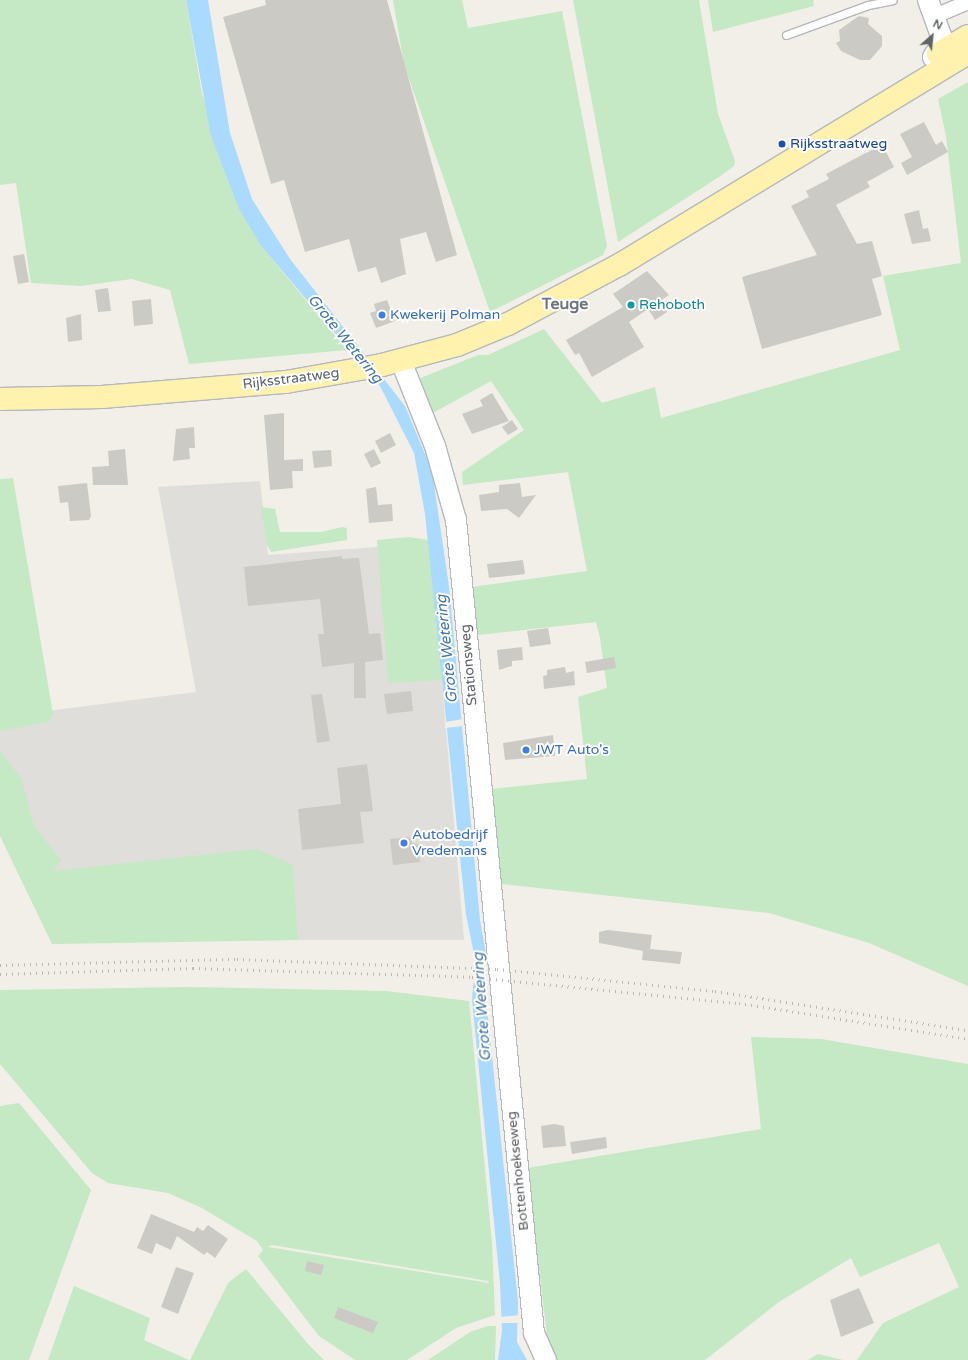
<!DOCTYPE html>
<html>
<head>
<meta charset="utf-8">
<style>
  body { margin:0 }
  #map { position:relative; width:968px; height:1360px; overflow:hidden; background:#f1efe8; font-family:"Varela Round",sans-serif }
  div>[style] { position:absolute }
  .industrial>* { inset:0; background:#e0deda }
  .green>* { inset:0; background:#c5e8c5 }
  .water>* { inset:0; background:#aadaff }
  .pier>* { inset:0; background:#f1efe8 }
  .building>* { inset:0; background:#cccac5 }
  .roads { filter:drop-shadow(1px 0 #b5b8bc) drop-shadow(-1px 0 #b5b8bc) drop-shadow(0 1px #b5b8bc) drop-shadow(0 -1px #b5b8bc) }
  .lane>* { height:7px; margin:-3.5px; padding:0 3.5px; transform-origin:3.5px; border-radius:3.5px; background:#fff }
  .street>* { height:14px; margin:-7px; padding:0 7px; transform-origin:7px; border-radius:7px; background:#fff }
  .secondary>* { height:20px; margin:-10px; padding:0 10px; transform-origin:10px; border-radius:10px; background:#fff }
  .primary>* { height:22px; margin:-11px; padding:0 11px; transform-origin:11px; border-radius:11px; background:#fff2af }
  .rail>* { height:3px; margin-top:-1.5px; transform-origin:0; background:repeating-linear-gradient(90deg,#b6b7b8 0 1px,transparent 0 6px) }
  .dots>* { width:11px; height:11px; translate:-50% -50%; box-sizing:border-box; border:2px solid #fff; border-radius:50% }
  span { translate:-50% -50%; white-space:nowrap; text-align:center; line-height:1.15; -webkit-text-stroke:4px #fff; paint-order:stroke }
  .transit-label { font-size:14px; color:#164399 }
  .left { translate:0 -50%; text-align:left }
  .culture-label { font-size:14px; color:#0d838f }
  .shop-label { font-size:14px; color:#366cbe }
  .street-label { font-size:14px; color:#5f6368 }
  .water-label { font-size:15px; color:#4174aa; font-style:italic }
  .quarter-label { font-size:16px; color:#70757a; font-weight:700 }
  .north { position:absolute; left:912px; top:16px; width:40px; height:40px; -webkit-text-stroke:3px #fff; paint-order:stroke; rotate:27deg; font-size:11px; font-weight:700; line-height:16px; text-align:center; color:#5f6368 }
  .north::after { content:''; display:block; margin:auto; width:14px; height:18px; background:#5f6368; clip-path:polygon(50% 0,100% 100%,50% 72%,0 100%) }
</style>
</head>
<body>
<div id="map">
  <div class="industrial">
    <div style="clip-path:polygon(260px 481px,268px 555px,430px 543px,464px 940px,298px 940px,291px 865px,23px 877px,0 825px,0 717px,196px 692px,158px 487px)"></div>
  </div>
  <div class="green">
    <div style="clip-path:polygon(0 0,186px 0,202px 94px,262px 247px,347px 350px,189px 364px,170px 290px,132px 279px,80px 286px,31px 283px,16px 183px,0 185px)"></div>
    <div style="clip-path:polygon(393px 0,462px 0,468px 28px,562px 11px,607px 246px,603px 255px,490px 312px,404px 64px)"></div>
    <div style="clip-path:polygon(573px 0,699px 0,718px 114px,735px 161px,734px 166px,719px 177px,618px 242px)"></div>
    <div style="clip-path:polygon(708px 0,813px 0,814px 6px,713px 32px)"></div>
    <div style="clip-path:polygon(968px 82px,968px 986px,869px 943px,769px 913px,502px 884px,492px 789px,587px 779px,578px 697px,607px 688px,600px 638px,596px 622px,478px 635px,472px 587px,587px 571px,568px 472px,463px 485px,462px 472px,524px 430px,491px 381px,431px 414px,418px 379px,478px 355px,488px 355px,544px 329px,602px 403px,655px 387px,661px 418px,900px 350px,883px 276px,961px 263px,946px 136px,938px 99px)"></div>
    <div style="clip-path:polygon(13px 478px,53px 714px,49px 722px,0 731px,0 479px)"></div>
    <div style="clip-path:polygon(261px 507px,275px 509px,280px 532px,321px 532px,342px 527px,347px 528px,347px 540px,271px 552px,267px 545px)"></div>
    <div style="clip-path:polygon(409px 537px,428px 540px,443px 680px,391px 683px,388px 681px,377px 540px)"></div>
    <div style="clip-path:polygon(0 751px,21px 778px,34px 826px,61px 860px,53px 871px,257px 849px,293px 865px,298px 940px,52px 944px,0 836px)"></div>
    <div style="clip-path:polygon(evenodd,188px 987px,386px 991px,469px 1001px,492px 1243px,495px 1315px,456px 1328px,407px 1360px,355px 1360px,319px 1336px,305px 1318px,258px 1256px,263px 1250px,257px 1241px,202px 1208px,168px 1193px,108px 1183px,92px 1173px,0 1064px,0 990px,188px 987px,272px 1245px,488px 1281px,489px 1283px,268px 1247px,272px 1245px)"></div>
    <div style="clip-path:polygon(751px 1037px,821px 1039px,968px 1064px,968px 1360px,857px 1360px,883px 1323px,959px 1287px,939px 1243px,860px 1277px,851px 1258px,779px 1302px,705px 1360px,557px 1360px,549px 1352px,527px 1168px,761px 1129px)"></div>
    <div style="clip-path:polygon(19px 1103px,91px 1190px,29px 1360px,0 1360px,0 1106px)"></div>
    <div style="clip-path:polygon(246px 1269px,308px 1344px,324px 1360px,190px 1360px,228px 1283px)"></div>
    <div style="clip-path:polygon(74px 1286px,150px 1318px,144px 1340px,189px 1360px,48px 1360px)"></div>
    <div style="clip-path:polygon(488px 1326px,496px 1326px,495px 1360px,428px 1360px,470px 1332px)"></div>
    <div style="clip-path:polygon(818px 1354px,843px 1360px,808px 1360px)"></div>
  </div>
  <div class="water">
    <div style="clip-path:polygon(186px 0,208px 0,230px 133px,252px 199px,290px 259px,405px 406px,432px 471px,449px 586px,480px 920px,487px 960px,485px 990px,518px 1301px,517px 1342px,527px 1360px,498px 1360px,502px 1330px,500px 1283px,472px 1000px,475px 959px,466px 915px,425px 514px,414px 453px,380px 386px,262px 247px,239px 209px,211px 136px)"></div>
  </div>
  <div class="pier">
    <div style="clip-path:polygon(463px 719px,464px 726px,445px 728px,445px 722px)"></div>
    <div style="clip-path:polygon(473px 959px,488px 960px,486px 985px,472px 983px)"></div>
    <div style="clip-path:polygon(520px 1315px,520px 1323px,500px 1323px,500px 1317px)"></div>
  </div>
  <div class="building">
    <div style="clip-path:polygon(265px 0,387px 0,457px 255px,436px 262px,426px 232px,400px 239px,406px 274px,381px 283px,376px 267px,358px 272px,349px 239px,305px 252px,284px 180px,271px 184px,223px 17px,266px 5px)"></div>
    <div style="clip-path:polygon(859px 16px,869px 18px,868px 24px,882px 36px,882px 46px,870px 60px,860px 60px,841px 51px,836px 43px,840px 41px,839px 30px)"></div>
    <div style="clip-path:polygon(924px 122px,936px 145px,942px 141px,948px 152px,907px 175px,901px 163px,912px 157px,900px 134px)"></div>
    <div style="clip-path:polygon(877px 147px,881px 153px,885px 150px,894px 167px,867px 182px,870px 187px,836px 205px,857px 244px,872px 241px,882px 276px,872px 279px,882px 315px,762px 349px,742px 277px,817px 255px,791px 206px,809px 197px,806px 191px,829px 179px,826px 174px)"></div>
    <div style="clip-path:polygon(919px 210px,923px 229px,928px 228px,931px 241px,912px 244px,904px 214px)"></div>
    <div style="clip-path:polygon(24px 254px,29px 282px,18px 284px,13px 256px)"></div>
    <div style="clip-path:polygon(647px 271px,669px 295px,660px 301px,667px 312px,655px 320px,648px 309px,629px 322px,644px 347px,592px 377px,579px 353px,575px 355px,566px 340px,623px 307px,613px 294px)"></div>
    <div style="clip-path:polygon(108px 288px,111px 311px,98px 312px,95px 290px)"></div>
    <div style="clip-path:polygon(151px 299px,153px 324px,134px 326px,132px 301px)"></div>
    <div style="clip-path:polygon(387px 300px,395px 321px,376px 328px,370px 313px,376px 311px,374px 304px)"></div>
    <div style="clip-path:polygon(81px 314px,82px 340px,68px 342px,66px 318px)"></div>
    <div style="clip-path:polygon(492px 393px,509px 421px,472px 434px,462px 414px,483px 406px,480px 400px)"></div>
    <div style="clip-path:polygon(284px 413px,284px 460px,303px 459px,303px 471px,292px 471px,293px 488px,270px 490px,264px 415px)"></div>
    <div style="clip-path:polygon(512px 420px,518px 429px,508px 435px,502px 427px)"></div>
    <div style="clip-path:polygon(194px 427px,195px 448px,189px 448px,190px 459px,173px 461px,176px 429px)"></div>
    <div style="clip-path:polygon(390px 433px,396px 445px,381px 453px,375px 441px)"></div>
    <div style="clip-path:polygon(125px 449px,128px 485px,93px 485px,92px 467px,109px 466px,108px 451px)"></div>
    <div style="clip-path:polygon(374px 449px,381px 463px,371px 468px,364px 454px)"></div>
    <div style="clip-path:polygon(331px 450px,332px 466px,314px 468px,312px 451px)"></div>
    <div style="clip-path:polygon(87px 483px,91px 516px,89px 520px,70px 521px,68px 502px,60px 503px,58px 486px)"></div>
    <div style="clip-path:polygon(520px 483px,522px 497px,536px 495px,519px 518px,507px 509px,481px 511px,479px 495px,499px 492px,499px 485px)"></div>
    <div style="clip-path:polygon(376px 487px,378px 505px,392px 504px,393px 521px,369px 523px,366px 489px)"></div>
    <div style="clip-path:polygon(342px 556px,342px 559px,359px 558px,369px 634px,380px 633px,383px 660px,365px 662px,366px 698px,354px 698px,354px 663px,322px 667px,318px 634px,324px 634px,320px 599px,248px 606px,244px 567px)"></div>
    <div style="clip-path:polygon(523px 560px,525px 574px,489px 578px,487px 564px)"></div>
    <div style="clip-path:polygon(548px 628px,551px 644px,530px 647px,527px 631px)"></div>
    <div style="clip-path:polygon(522px 647px,523px 660px,512px 661px,512px 666px,499px 670px,497px 650px)"></div>
    <div style="clip-path:polygon(614px 657px,616px 668px,587px 673px,585px 662px)"></div>
    <div style="clip-path:polygon(565px 667px,566px 673px,574px 671px,575px 685px,544px 689px,543px 676px,547px 675px,547px 670px)"></div>
    <div style="clip-path:polygon(411px 691px,413px 711px,387px 714px,384px 694px)"></div>
    <div style="clip-path:polygon(322px 694px,330px 741px,317px 743px,311px 695px)"></div>
    <div style="clip-path:polygon(553px 735px,555px 756px,505px 760px,503px 743px)"></div>
    <div style="clip-path:polygon(367px 764px,373px 811px,360px 812px,364px 843px,302px 850px,298px 809px,341px 804px,337px 768px)"></div>
    <div style="clip-path:polygon(411px 837px,412px 843px,418px 844px,420px 862px,393px 865px,390px 839px)"></div>
    <div style="clip-path:polygon(608px 930px,652px 935px,650px 949px,682px 952px,680px 964px,642px 960px,643px 951px,599px 943px,599px 932px)"></div>
    <div style="clip-path:polygon(554px 1124px,564px 1126px,566px 1146px,543px 1148px,541px 1126px)"></div>
    <div style="clip-path:polygon(606px 1137px,607px 1148px,572px 1154px,570px 1142px)"></div>
    <div style="clip-path:polygon(151px 1214px,194px 1232px,197px 1227px,203px 1231px,208px 1225px,228px 1239px,215px 1258px,207px 1252px,204px 1255px,177px 1236px,171px 1250px,156px 1243px,152px 1254px,137px 1248px)"></div>
    <div style="clip-path:polygon(307px 1261px,324px 1265px,321px 1275px,305px 1271px)"></div>
    <div style="clip-path:polygon(176px 1267px,194px 1273px,178px 1314px,161px 1307px)"></div>
    <div style="clip-path:polygon(859px 1288px,874px 1323px,841px 1337px,830px 1300px)"></div>
    <div style="clip-path:polygon(338px 1307px,378px 1322px,373px 1333px,334px 1318px)"></div>
  </div>
  <div class="roads">
    <div class="lane">
      <div style="left:786px;top:35px;width:87px;rotate:-20.1deg"></div>
      <div style="left:868px;top:5px;width:25px;rotate:-11deg"></div>
    </div>
    <div class="street">
      <div style="left:935px;top:16px;width:36px;rotate:-23deg"></div>
    </div>
    <div class="secondary">
      <div style="left:928px;top:0;width:37px;rotate:70deg"></div>
      <div style="left:941px;top:35px;width:13px;rotate:99deg"></div>
      <div style="left:939px;top:48px;width:11px;rotate:124deg"></div>
      <div style="left:401px;top:361px;width:92px;rotate:68.2deg"></div>
      <div style="left:435px;top:446px;width:77px;rotate:74.2deg"></div>
      <div style="left:456px;top:520px;width:817px;rotate:84.52deg"></div>
      <div style="left:534px;top:1333px;width:30px;rotate:66deg"></div>
    </div>
    <div class="primary">
      <div style="left:938px;top:54px;width:35px;rotate:-31deg"></div>
      <div style="left:0;top:399px;width:102px;rotate:-1.1deg"></div>
      <div style="left:102px;top:397px;width:185px;rotate:-4.7deg"></div>
      <div style="left:286px;top:382px;width:97px;rotate:-10deg"></div>
      <div style="left:382px;top:365px;width:78px;rotate:-14.9deg"></div>
      <div style="left:457px;top:345px;width:55px;rotate:-22.4deg"></div>
      <div style="left:508px;top:324px;width:128px;rotate:-28deg"></div>
      <div style="left:621px;top:264px;width:406px;rotate:-31.3deg"></div>
    </div>
  </div>
  <div class="rail">
    <div style="left:0;top:965px;width:237px;rotate:-1.5deg"></div>
    <div style="left:237px;top:959px;width:260px;rotate:2.2deg"></div>
    <div style="left:497px;top:969px;width:219px;rotate:5.8deg"></div>
    <div style="left:715px;top:991px;width:256px;rotate:8.8deg"></div>
    <div style="left:0;top:974px;width:193px;rotate:-1.8deg"></div>
    <div style="left:193px;top:968px;width:279px;rotate:1.8deg"></div>
    <div style="left:472px;top:977px;width:268px;rotate:5.6deg"></div>
    <div style="left:739px;top:1003px;width:232px;rotate:8.9deg"></div>
  </div>
  <div class="dots">
    <div style="left:782px;top:144px;background:#1a4fb4"></div>
    <div style="left:631px;top:305px;background:#0f9aa8"></div>
    <div style="left:382px;top:315px;background:#3f7fe0"></div>
    <div style="left:526px;top:750px;background:#3f7fe0"></div>
    <div style="left:404px;top:843px;background:#3f7fe0"></div>
  </div>
  <div class="transit-label">
    <span class="left" style="left:790px;top:144px">Rijksstraatweg</span>
  </div>
  <div class="culture-label">
    <span class="left" style="left:639px;top:305px">Rehoboth</span>
  </div>
  <div class="shop-label">
    <span class="left" style="left:390px;top:315px">Kwekerij Polman</span>
    <span class="left" style="left:534px;top:750px">JWT Auto's</span>
    <span class="left" style="left:412px;top:843px">Autobedrijf<br>Vredemans</span>
  </div>
  <div class="street-label">
    <span style="left:291px;top:379px;rotate:-7deg">Rijksstraatweg</span>
    <span style="left:469px;top:665px;rotate:-95deg">Stationsweg</span>
    <span style="left:518px;top:1171px;rotate:-96deg">Bottenhoekseweg</span>
  </div>
  <div class="water-label">
    <span style="left:345px;top:339px;rotate:51deg">Grote Wetering</span>
    <span style="left:447px;top:649px;rotate:-96deg">Grote Wetering</span>
    <span style="left:482px;top:1007px;rotate:-94deg">Grote Wetering</span>
  </div>
  <div class="quarter-label">
    <span style="left:565px;top:304px">Teuge</span>
  </div>
  <div class="north">N</div>
</div>
</body>
</html>
